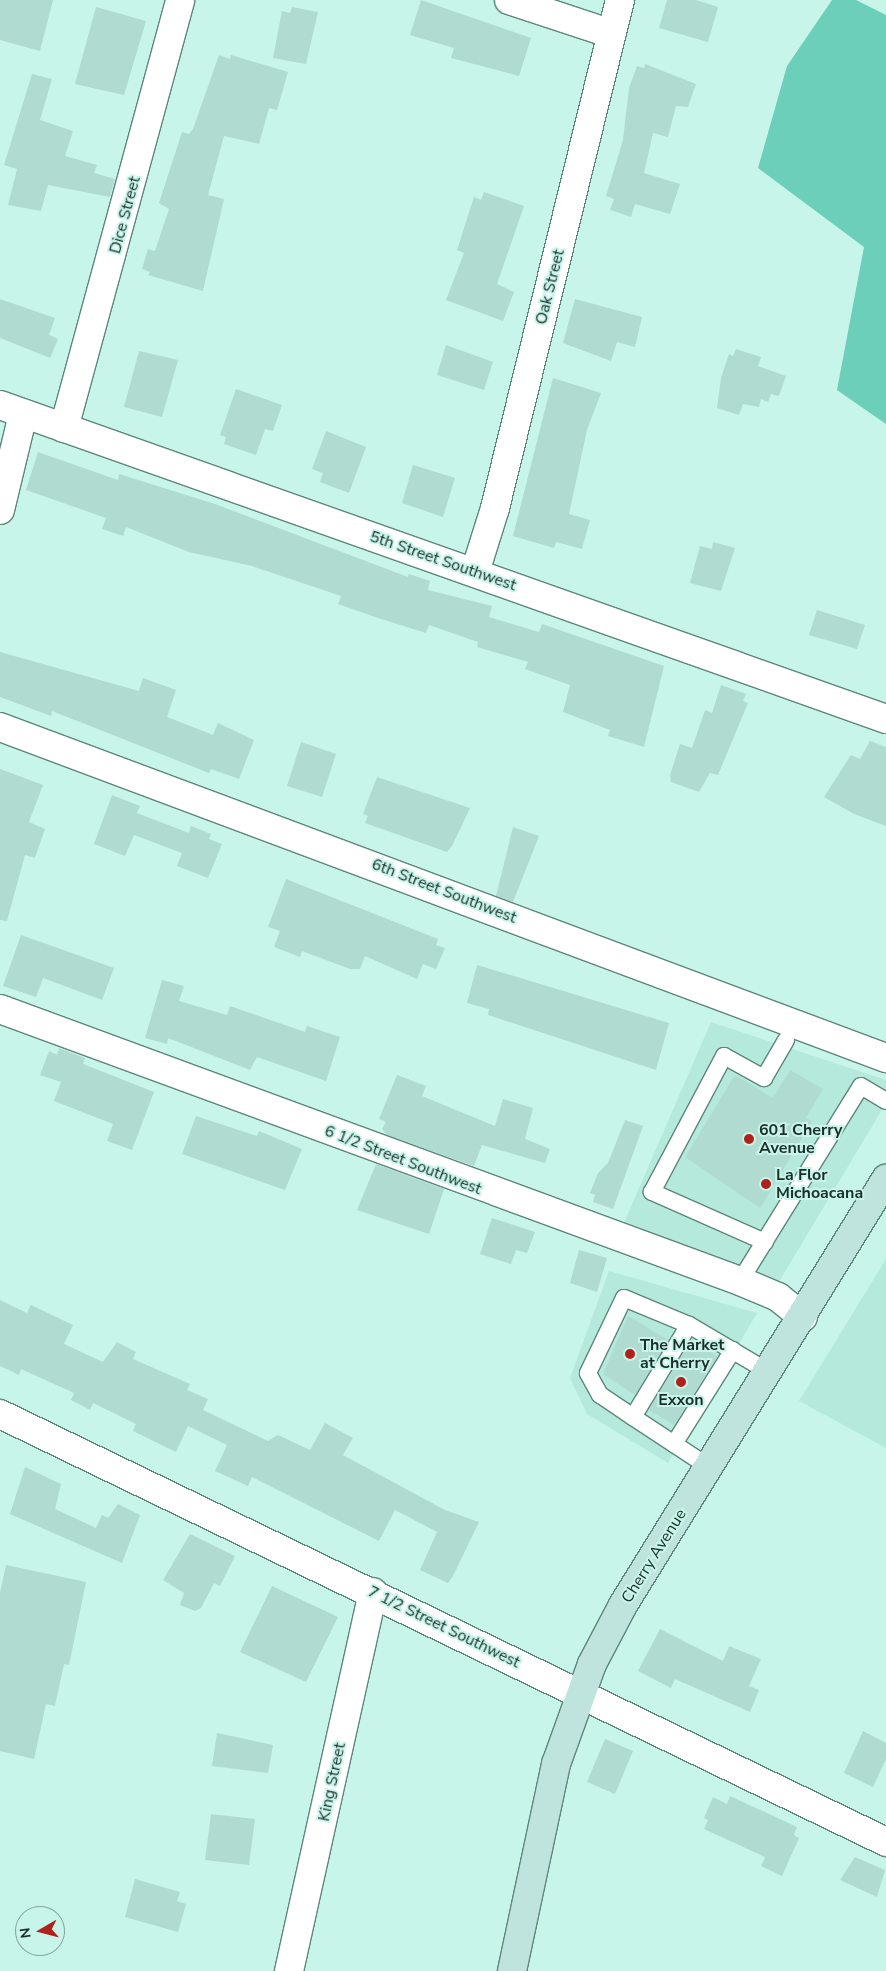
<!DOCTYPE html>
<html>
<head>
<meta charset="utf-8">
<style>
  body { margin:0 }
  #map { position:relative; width:886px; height:1971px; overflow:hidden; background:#c8f5ea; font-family:"Nunito Sans",sans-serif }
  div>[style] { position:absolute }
  .built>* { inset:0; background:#b4e9dc }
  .forest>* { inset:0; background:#6bcfba }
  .building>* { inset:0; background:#afdbd0 }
  .roads { filter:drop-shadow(1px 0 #5d867c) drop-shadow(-1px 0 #5d867c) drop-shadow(0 1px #5d867c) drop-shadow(0 -1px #5d867c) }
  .lane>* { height:16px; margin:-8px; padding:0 8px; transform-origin:8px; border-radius:8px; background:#fff }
  .street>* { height:28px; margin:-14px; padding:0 14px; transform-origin:14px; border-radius:14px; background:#fff }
  .secondary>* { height:28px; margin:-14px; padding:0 14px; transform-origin:14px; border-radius:14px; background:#bfe3dd }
  .dots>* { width:14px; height:14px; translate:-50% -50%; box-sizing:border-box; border:2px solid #c8f5ea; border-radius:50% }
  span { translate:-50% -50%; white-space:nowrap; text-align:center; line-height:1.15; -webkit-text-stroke:4px #c8f5ea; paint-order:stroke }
  .street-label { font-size:16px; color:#1c2e2a }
  .poi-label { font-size:16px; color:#1c2e2a; font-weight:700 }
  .left { translate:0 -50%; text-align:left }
  .north { position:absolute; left:15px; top:1906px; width:50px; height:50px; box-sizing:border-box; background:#c8f5ea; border:1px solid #83a59d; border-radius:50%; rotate:262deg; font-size:14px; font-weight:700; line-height:20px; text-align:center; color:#1c2e2a }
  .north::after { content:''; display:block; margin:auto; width:18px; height:22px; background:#b1211b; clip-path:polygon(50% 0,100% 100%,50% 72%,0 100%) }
</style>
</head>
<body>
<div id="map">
  <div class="built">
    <div style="clip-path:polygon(711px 1022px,886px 1080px,886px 1103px,774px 1290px,620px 1232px)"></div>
    <div style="clip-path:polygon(886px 1259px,886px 1448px,799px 1401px)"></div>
    <div style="clip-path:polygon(609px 1271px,757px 1313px,668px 1463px,587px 1414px,570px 1378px)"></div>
  </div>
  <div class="forest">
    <div style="clip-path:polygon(832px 0,856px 0,886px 15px,886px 424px,837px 390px,864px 247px,758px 168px,787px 66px)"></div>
  </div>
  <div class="building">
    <div style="clip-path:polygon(0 0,53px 0,40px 51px,0 40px)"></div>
    <div style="clip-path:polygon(421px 0,531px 38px,519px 76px,451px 58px,454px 48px,410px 35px)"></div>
    <div style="clip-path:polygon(667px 0,696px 0,718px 7px,708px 42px,659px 28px)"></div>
    <div style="clip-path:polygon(96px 7px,146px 21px,124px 95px,75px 84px)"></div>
    <div style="clip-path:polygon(292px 7px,318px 12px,306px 64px,273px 58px,282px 11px,290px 13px)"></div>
    <div style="clip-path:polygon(219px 55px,230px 59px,231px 55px,288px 72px,277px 110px,269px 108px,259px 144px,224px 136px,208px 195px,224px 199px,203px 291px,148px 275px,150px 272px,142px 269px,148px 249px,155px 251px,169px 209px,159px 203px,182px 132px,189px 134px,193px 129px)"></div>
    <div style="clip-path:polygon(645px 64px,696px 84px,688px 107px,676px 106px,668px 137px,653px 133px,644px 173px,680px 184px,670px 214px,635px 204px,631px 217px,610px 210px,614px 199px,606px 196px,623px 140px,629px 88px,637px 66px,644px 68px)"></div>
    <div style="clip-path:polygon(32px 74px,52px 79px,40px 120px,73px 131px,65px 156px,97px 165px,94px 173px,115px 179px,110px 197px,48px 185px,41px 211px,8px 205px,17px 169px,4px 165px)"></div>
    <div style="clip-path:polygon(484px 192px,524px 206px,497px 284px,514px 292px,503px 321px,446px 300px,464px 253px,457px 250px,474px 197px,481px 200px)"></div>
    <div style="clip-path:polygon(0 299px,55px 318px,49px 335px,58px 339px,50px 358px,0 338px)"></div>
    <div style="clip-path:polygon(575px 299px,642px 317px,635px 347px,617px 342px,611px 361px,563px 343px)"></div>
    <div style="clip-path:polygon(446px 345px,493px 362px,484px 390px,437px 375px)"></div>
    <div style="clip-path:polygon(736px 349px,761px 357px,758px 366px,786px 376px,779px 396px,771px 394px,768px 402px,761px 399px,759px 407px,743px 404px,739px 415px,717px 408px,721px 378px,729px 354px,733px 356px)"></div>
    <div style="clip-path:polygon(139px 351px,178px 360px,162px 417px,124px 407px)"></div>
    <div style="clip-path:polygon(553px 378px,601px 393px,587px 430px,569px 514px,590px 520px,582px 549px,556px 542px,554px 548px,513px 536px)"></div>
    <div style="clip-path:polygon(236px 389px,282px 405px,273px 431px,265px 429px,256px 455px,224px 444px,226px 437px,220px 435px)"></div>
    <div style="clip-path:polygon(326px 431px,366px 447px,349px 493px,320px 482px,323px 473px,312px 469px)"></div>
    <div style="clip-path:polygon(38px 452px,118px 480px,119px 474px,215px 504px,408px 577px,409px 574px,430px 581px,428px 590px,492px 606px,489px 617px,539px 632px,542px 624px,664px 666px,644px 747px,608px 736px,610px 730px,563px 712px,570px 685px,525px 669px,528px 662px,477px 647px,478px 642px,429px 625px,426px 633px,378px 618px,338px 604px,341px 596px,252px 566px,189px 552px,126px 527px,123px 536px,102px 529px,106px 518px,26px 490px)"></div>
    <div style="clip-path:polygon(413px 465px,455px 478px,443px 517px,402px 503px)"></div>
    <div style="clip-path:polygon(713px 542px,735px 548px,721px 591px,690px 583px,700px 546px,712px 549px)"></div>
    <div style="clip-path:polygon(817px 610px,865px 625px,857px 649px,809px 635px)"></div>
    <div style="clip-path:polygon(0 652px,139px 691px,143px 678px,176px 690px,167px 717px,213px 735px,218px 723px,254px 740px,239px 779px,211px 769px,209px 773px,52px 711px,51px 716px,0 697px)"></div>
    <div style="clip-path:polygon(721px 685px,746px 694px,743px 701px,748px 703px,718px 775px,710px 773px,699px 792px,671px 782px,670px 775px,680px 744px,692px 748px,705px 710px,712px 713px)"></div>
    <div style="clip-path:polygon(870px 741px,886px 747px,886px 826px,854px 814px,824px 797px,851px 755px,860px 759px)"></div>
    <div style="clip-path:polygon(301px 742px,336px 754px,322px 797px,287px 786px)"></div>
    <div style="clip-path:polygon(0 769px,43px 785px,29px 822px,45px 829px,35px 858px,25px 855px,7px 921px,0 920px)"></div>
    <div style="clip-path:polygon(377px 777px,470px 808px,452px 846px,447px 852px,365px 823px,368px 816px,363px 814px)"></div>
    <div style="clip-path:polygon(112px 795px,140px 806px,137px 813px,189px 833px,191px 826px,211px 834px,209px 839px,222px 844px,208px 878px,177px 866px,182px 853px,134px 835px,125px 856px,94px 844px)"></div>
    <div style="clip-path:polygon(513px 827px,539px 836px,513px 902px,496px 896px)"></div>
    <div style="clip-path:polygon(286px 879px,438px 939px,436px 945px,445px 948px,436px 969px,423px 964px,417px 979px,365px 956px,360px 969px,350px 969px,302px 951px,300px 957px,274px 947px,280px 931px,268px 927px)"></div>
    <div style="clip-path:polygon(21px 935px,114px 968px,102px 1000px,43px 978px,36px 997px,3px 986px)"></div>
    <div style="clip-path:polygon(477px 965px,669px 1023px,656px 1070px,488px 1015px,489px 1009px,467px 1003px)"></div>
    <div style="clip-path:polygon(162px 980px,184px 986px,179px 1001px,227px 1015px,230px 1006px,305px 1032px,307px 1026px,340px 1037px,326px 1081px,257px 1057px,250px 1070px,168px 1038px,167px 1044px,145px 1038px)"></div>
    <div style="clip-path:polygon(59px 1048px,85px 1058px,83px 1064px,154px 1092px,132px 1150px,107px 1141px,113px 1124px,54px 1101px,61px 1082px,40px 1075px,49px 1051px,57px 1055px)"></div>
    <div style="clip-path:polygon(790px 1070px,823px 1089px,806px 1118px,812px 1121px,760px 1208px,685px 1157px,735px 1075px,773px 1098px)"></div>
    <div style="clip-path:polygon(397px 1075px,426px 1086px,422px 1096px,495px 1126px,503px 1099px,533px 1108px,525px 1139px,550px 1149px,545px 1163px,482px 1145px,474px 1166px,387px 1135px,382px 1129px,386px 1122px,379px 1119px)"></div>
    <div style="clip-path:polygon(196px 1116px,257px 1136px,259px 1131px,302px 1149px,285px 1190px,182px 1154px)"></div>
    <div style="clip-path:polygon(625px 1120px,643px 1126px,613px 1209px,593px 1202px,595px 1195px,590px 1193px,598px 1173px,608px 1163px)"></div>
    <div style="clip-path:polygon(376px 1164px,444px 1189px,429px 1234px,357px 1210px)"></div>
    <div style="clip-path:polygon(492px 1218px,535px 1232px,527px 1253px,516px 1250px,511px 1264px,480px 1254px)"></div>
    <div style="clip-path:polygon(579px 1250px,607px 1258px,597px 1292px,570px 1283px)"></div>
    <div style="clip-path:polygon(0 1300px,27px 1313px,31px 1305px,73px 1325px,64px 1344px,103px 1362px,117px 1342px,136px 1352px,133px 1359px,190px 1384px,187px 1390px,208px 1399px,203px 1410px,268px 1441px,278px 1435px,310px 1450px,325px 1423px,353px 1438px,343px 1455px,445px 1510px,479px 1522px,453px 1576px,448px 1583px,420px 1570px,437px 1532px,395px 1510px,379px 1541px,252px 1477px,248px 1486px,215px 1471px,227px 1445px,188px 1426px,176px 1452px,133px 1431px,136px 1424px,93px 1403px,90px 1410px,71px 1400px,74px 1393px,21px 1369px,19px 1375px,0 1366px)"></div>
    <div style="clip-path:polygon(628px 1316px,668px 1340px,635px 1395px,603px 1374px)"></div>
    <div style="clip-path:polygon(691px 1340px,717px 1356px,674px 1425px,649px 1410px)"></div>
    <div style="clip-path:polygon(25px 1467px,61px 1484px,55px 1509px,96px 1528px,102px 1515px,108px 1518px,118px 1504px,140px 1515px,122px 1563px,10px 1514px)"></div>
    <div style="clip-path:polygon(190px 1534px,235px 1556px,220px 1586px,214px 1583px,201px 1608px,195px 1611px,180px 1605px,184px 1593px,163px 1580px)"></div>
    <div style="clip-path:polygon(6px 1565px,86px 1582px,70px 1660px,69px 1665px,64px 1664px,55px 1706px,46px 1704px,34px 1759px,0 1751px,0 1593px)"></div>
    <div style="clip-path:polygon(272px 1586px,338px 1617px,306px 1682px,240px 1652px)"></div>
    <div style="clip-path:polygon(660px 1629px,723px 1661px,729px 1646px,761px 1659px,749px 1686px,759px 1690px,750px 1712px,675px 1679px,671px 1688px,638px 1671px)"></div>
    <div style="clip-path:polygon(863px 1731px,886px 1743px,886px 1759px,873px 1787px,844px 1773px)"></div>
    <div style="clip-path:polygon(217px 1733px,273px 1745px,268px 1773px,212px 1766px)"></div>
    <div style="clip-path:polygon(605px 1739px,633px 1751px,615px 1794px,587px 1782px)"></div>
    <div style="clip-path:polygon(730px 1796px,797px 1827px,794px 1835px,799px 1838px,782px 1876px,761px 1866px,765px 1857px,704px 1829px,708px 1820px,704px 1818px,713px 1797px,727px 1804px)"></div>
    <div style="clip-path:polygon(211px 1814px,255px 1819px,249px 1865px,205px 1860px)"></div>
    <div style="clip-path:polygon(855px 1857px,885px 1870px,877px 1897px,840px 1880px)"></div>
    <div style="clip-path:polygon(135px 1879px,180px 1892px,177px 1901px,186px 1904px,178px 1932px,125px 1917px)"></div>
  </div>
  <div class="roads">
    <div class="lane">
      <div style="left:765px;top:1242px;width:124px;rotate:-156.1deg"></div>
      <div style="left:652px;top:1192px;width:154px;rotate:-62.1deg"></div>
      <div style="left:724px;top:1056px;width:46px;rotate:28.8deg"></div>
      <div style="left:764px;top:1078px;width:44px;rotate:-59.9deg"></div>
      <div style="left:740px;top:1281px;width:229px;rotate:-58.2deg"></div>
      <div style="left:861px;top:1086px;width:29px;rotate:31deg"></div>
      <div style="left:633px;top:1417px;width:40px;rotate:-146deg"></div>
      <div style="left:600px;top:1395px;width:25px;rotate:-119deg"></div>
      <div style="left:588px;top:1373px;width:83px;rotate:-64.4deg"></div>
      <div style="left:624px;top:1298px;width:70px;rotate:22.6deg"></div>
      <div style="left:674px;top:1444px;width:111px;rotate:-57.9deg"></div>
      <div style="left:709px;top:1467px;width:91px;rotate:-146.7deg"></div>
      <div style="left:633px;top:1417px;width:108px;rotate:-58.7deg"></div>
      <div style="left:689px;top:1325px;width:91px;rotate:30.5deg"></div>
    </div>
    <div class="street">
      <div style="left:509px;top:0;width:108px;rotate:18.3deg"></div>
      <div style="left:0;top:405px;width:940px;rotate:19.51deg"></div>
      <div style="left:64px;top:428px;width:443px;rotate:-74.8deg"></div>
      <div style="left:0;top:510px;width:99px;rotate:-76.5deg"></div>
      <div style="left:475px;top:572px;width:67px;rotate:-72.6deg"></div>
      <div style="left:495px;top:508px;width:523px;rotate:-76.18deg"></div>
      <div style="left:0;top:727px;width:946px;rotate:20.49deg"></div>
      <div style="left:0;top:1009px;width:788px;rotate:20.18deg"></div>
      <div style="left:740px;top:1281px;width:41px;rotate:22.8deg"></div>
      <div style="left:778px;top:1297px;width:32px;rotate:39deg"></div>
      <div style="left:0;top:1414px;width:984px;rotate:25.78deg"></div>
      <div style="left:289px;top:1971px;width:388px;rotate:-77.5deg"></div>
    </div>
    <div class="secondary">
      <div style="left:512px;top:1971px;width:212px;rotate:-78deg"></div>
      <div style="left:556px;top:1764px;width:106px;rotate:-70.2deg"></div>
      <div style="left:592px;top:1664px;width:67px;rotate:-62.3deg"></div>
      <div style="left:623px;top:1605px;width:501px;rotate:-58.31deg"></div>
    </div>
  </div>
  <div class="dots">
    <div style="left:749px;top:1139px;background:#b1211b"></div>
    <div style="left:766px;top:1184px;background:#b1211b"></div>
    <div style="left:630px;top:1354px;background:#b1211b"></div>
    <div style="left:681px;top:1382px;background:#b1211b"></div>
  </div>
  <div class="street-label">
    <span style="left:125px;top:215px;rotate:-75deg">Dice Street</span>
    <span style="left:550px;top:287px;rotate:-76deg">Oak Street</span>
    <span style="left:443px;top:561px;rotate:19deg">5th Street Southwest</span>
    <span style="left:444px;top:891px;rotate:21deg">6th Street Southwest</span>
    <span style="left:403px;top:1160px;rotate:21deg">6 1/2 Street Southwest</span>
    <span style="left:654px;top:1556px;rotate:-58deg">Cherry Avenue</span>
    <span style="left:444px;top:1627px;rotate:26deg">7 1/2 Street Southwest</span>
    <span style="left:332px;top:1782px;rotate:-78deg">King Street</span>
  </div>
  <div class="poi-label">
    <span class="left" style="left:759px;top:1139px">601 Cherry<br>Avenue</span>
    <span class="left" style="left:776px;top:1184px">La Flor<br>Michoacana</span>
    <span class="left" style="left:640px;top:1354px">The Market<br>at Cherry</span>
    <span style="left:681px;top:1400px">Exxon</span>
  </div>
  <div class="north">N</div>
</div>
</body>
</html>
